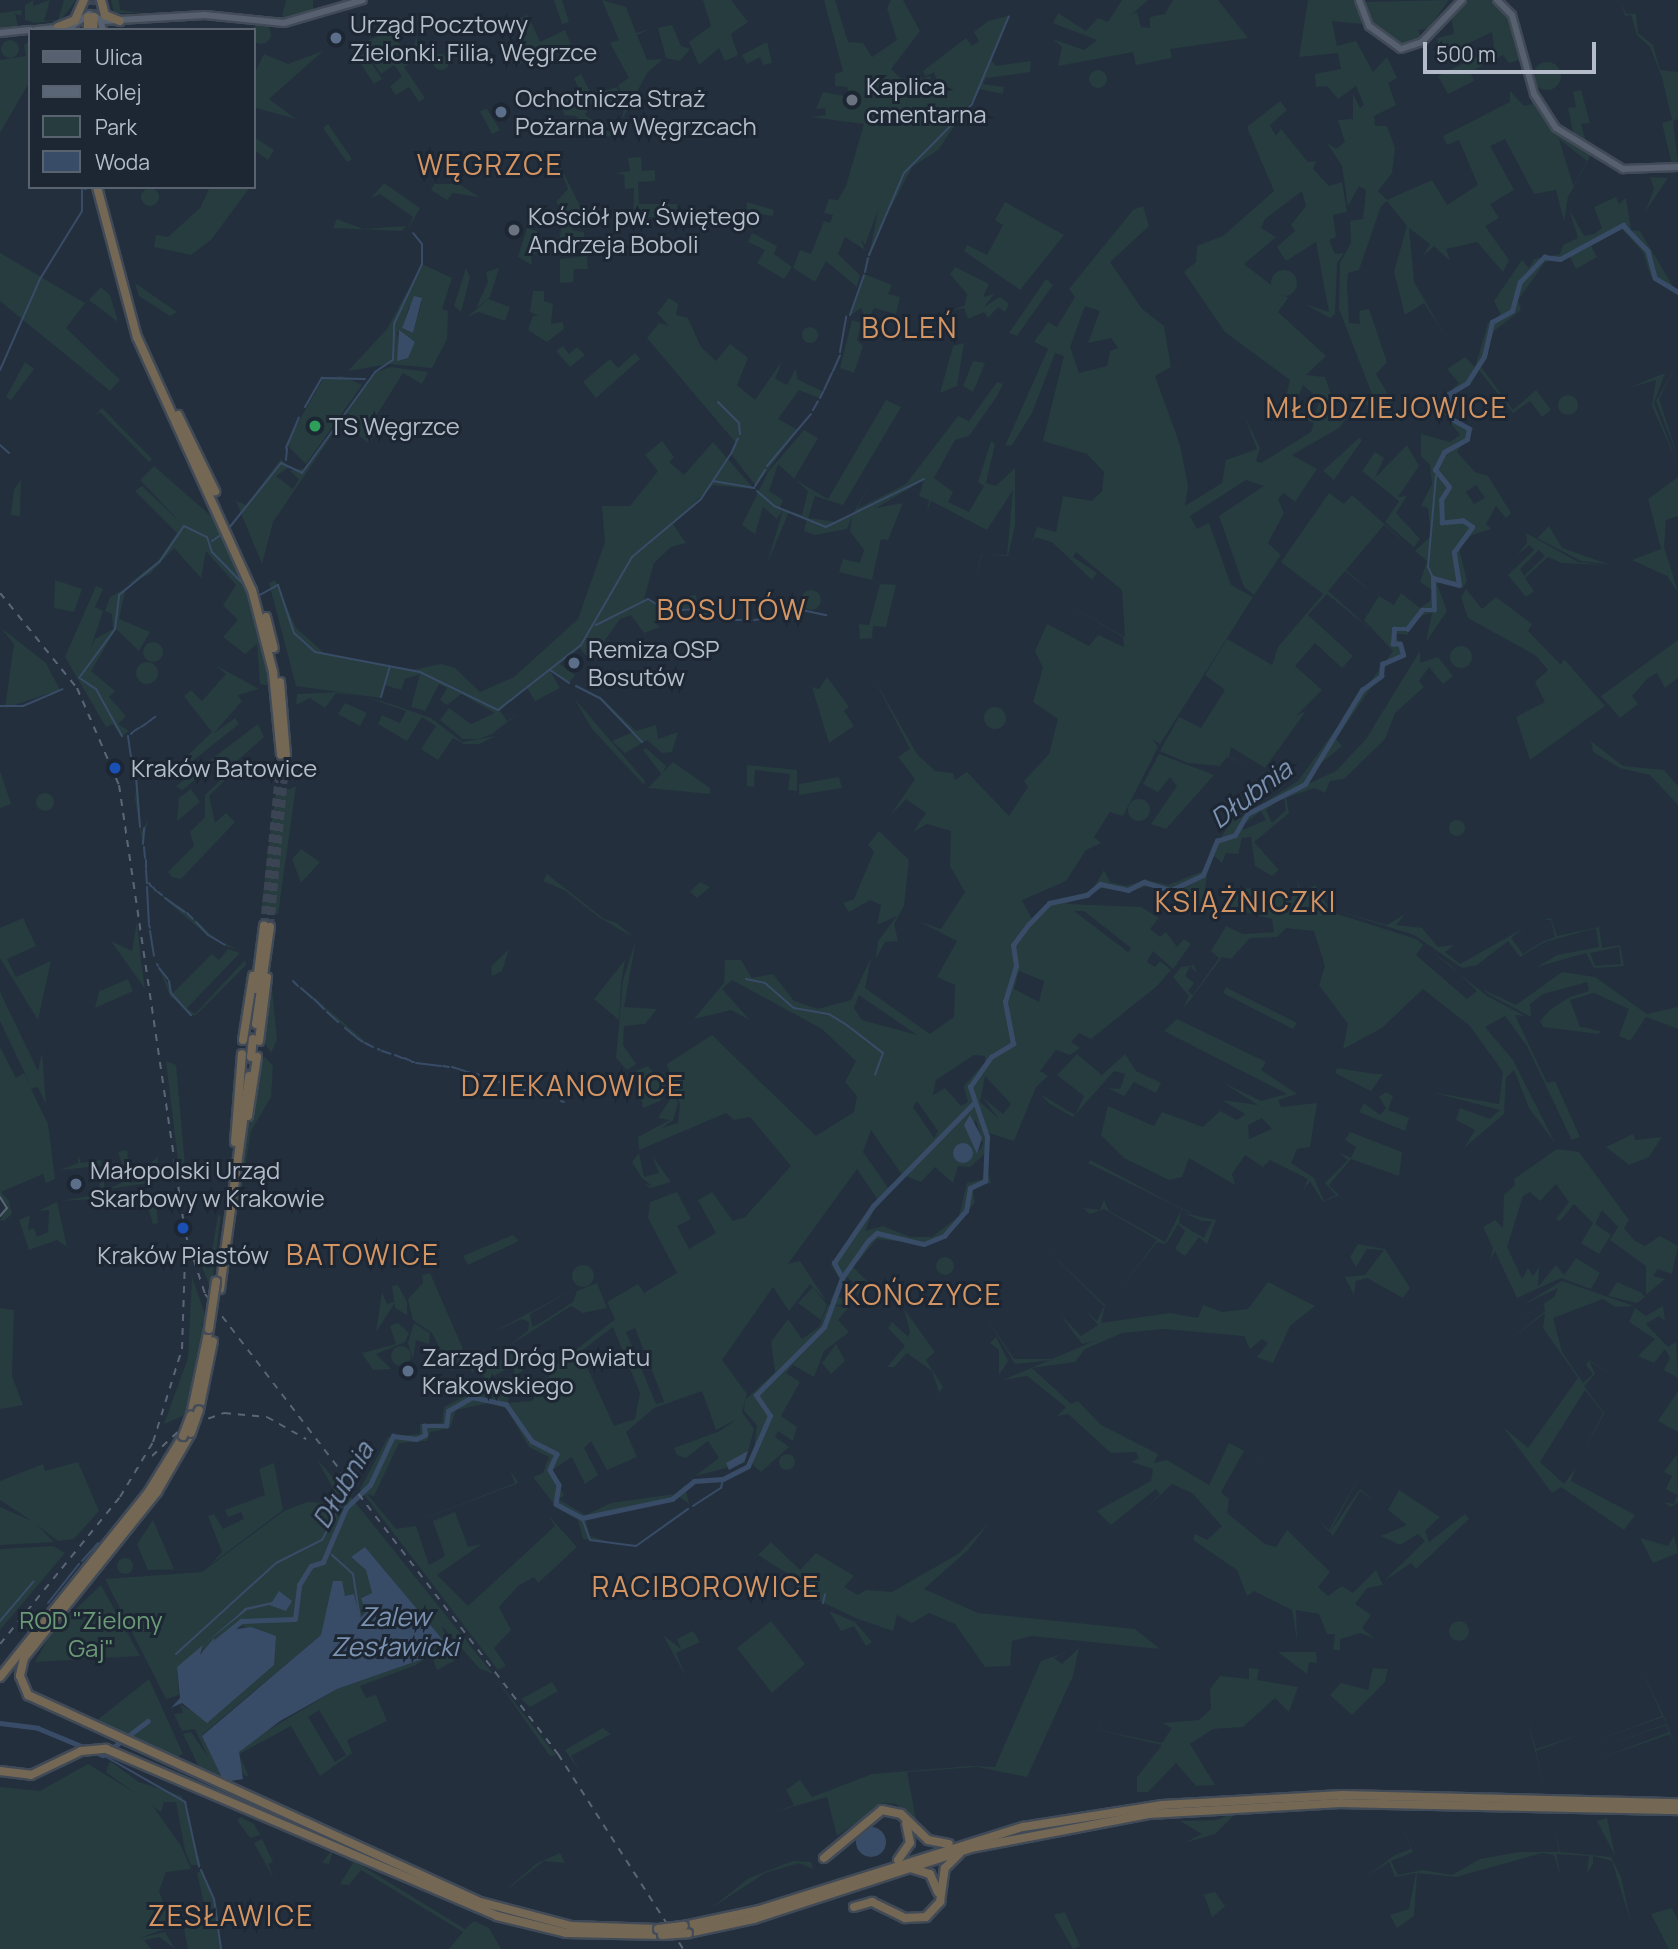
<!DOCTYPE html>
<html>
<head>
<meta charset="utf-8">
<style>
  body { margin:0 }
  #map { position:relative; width:1678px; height:1949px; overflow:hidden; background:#242f3e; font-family:Manrope,sans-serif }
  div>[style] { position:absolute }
  .green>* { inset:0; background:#263c3f }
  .round { border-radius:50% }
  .water>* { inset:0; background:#394c67 }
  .stream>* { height:2px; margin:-1px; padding:0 1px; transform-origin:1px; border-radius:1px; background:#394c67 }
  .river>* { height:4.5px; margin:-2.25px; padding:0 2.25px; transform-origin:2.25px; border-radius:2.25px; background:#394c67 }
  .highway-tunnel>* { height:8px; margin-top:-4px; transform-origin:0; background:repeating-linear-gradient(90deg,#3a4453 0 8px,transparent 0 12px) }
  .roads { filter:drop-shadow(2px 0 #414a57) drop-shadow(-2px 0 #414a57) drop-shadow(0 2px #414a57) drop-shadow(0 -2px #414a57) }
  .major>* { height:6px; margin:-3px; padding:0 3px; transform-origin:3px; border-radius:3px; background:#56606e }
  .highway>* { height:8px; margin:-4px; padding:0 4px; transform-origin:4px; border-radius:4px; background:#746855 }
  .tram>* { height:2px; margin:-1px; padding:0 1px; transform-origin:1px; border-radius:1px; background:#5a6575 }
  .rail>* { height:2px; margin-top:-1px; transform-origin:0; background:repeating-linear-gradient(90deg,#5a6575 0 7px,transparent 0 14px) }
  .bridges { filter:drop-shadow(2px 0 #434c59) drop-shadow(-2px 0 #434c59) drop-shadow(0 2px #434c59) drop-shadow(0 -2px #434c59) }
  .highway-bridge>* { height:8px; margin:-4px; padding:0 4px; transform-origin:4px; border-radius:4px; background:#746855 }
  .dots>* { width:19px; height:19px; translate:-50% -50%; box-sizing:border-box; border:4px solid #1d2633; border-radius:50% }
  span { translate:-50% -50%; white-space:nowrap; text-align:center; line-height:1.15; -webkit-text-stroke:6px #1d2633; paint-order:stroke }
  .poi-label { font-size:24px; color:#b4bcc9 }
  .left { translate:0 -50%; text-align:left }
  .park-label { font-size:24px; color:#6b9a76 }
  .water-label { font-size:26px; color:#7c92b1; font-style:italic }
  .quarter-label { font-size:28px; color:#d59563; letter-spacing:2px }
  .legend { position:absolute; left:28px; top:28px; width:228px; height:161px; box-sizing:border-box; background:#1d2633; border:2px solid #59626f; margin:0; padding:9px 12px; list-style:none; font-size:21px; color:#b4bcc9 }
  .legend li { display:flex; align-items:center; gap:14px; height:35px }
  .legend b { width:35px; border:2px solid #59626f }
  .scale { position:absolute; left:1423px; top:42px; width:173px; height:32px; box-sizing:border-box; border:4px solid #b4bcc9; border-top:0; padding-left:9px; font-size:21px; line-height:24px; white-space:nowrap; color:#b4bcc9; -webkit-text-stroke:5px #1d2633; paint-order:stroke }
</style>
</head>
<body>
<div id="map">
  <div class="green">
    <div style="clip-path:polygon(34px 0,33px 6px,50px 0,44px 21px,58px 20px,64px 0,76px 0,61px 20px,35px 23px,25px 20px,25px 5px)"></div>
    <div style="clip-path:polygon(111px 0,119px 0,120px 10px,141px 13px,114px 13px)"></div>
    <div style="clip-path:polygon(286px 0,313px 0,313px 10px,281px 21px)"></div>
    <div style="clip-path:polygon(554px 0,562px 0,569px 22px,562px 24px)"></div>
    <div style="clip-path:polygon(602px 0,626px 7px,636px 33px,650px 29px,637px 35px,647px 60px,663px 59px,647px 73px,622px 120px,625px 102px,618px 85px,629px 78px,610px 43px,619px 40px)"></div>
    <div style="clip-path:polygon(703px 0,731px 0,748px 22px,731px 34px,738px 55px,725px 61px,719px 48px,699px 65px,689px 42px,711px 26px)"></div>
    <div style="clip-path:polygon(824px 0,835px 0,848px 42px,863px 43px,872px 57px,897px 40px,887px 8px,891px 0,903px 0,920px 31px,891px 69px,908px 85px,918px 73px,922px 79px,931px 76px,928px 85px,937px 81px,934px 72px,926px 76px,923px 71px,966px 38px,972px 46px,979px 41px,974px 32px,988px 21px,1008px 16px,991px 60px,996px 66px,1031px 61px,1030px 72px,986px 78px,983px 84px,1004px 87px,1003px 94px,980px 89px,938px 150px,912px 167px,874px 240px,866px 272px,878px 210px,865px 245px,861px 239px,865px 250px,845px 237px,838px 254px,860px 275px,857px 287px,826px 261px,815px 282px,793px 268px,800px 250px,811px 254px,824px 221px,830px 223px,833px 215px,824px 213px,829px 199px,838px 200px,846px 186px,864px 124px,811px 117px,826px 115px,825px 108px,816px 109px,823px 92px,850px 97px,847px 87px,835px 86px,835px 74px,843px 71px)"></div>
    <div style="clip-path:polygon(1122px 0,1148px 0,1131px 15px,1137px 12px,1141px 27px,1150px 28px,1150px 17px,1165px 14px,1173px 0,1218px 0,1248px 38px,1170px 49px,1172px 58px,1136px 65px,1133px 52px,1058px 66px,1062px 47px,1053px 39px,1084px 50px,1097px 40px,1053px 23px,1058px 13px,1086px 31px,1098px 18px,1108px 22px)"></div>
    <div style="clip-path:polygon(evenodd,1308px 0,1355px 0,1362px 24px,1332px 21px,1337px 46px,1356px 41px,1373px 72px,1387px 57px,1397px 78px,1388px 83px,1396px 105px,1374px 116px,1375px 126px,1387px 126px,1395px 148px,1392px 173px,1378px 191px,1387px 200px,1432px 180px,1447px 205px,1478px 185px,1459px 140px,1447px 145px,1443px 136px,1510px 102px,1510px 91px,1524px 106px,1532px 104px,1519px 60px,1509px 63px,1503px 55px,1470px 72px,1474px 81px,1448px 94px,1438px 76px,1494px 48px,1492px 32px,1440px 57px,1437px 38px,1454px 34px,1451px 15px,1468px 0,1490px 0,1507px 13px,1536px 105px,1559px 134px,1591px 155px,1568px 197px,1564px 221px,1556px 190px,1534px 194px,1505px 139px,1490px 146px,1514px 190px,1490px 204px,1499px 218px,1485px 226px,1509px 260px,1503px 272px,1477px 242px,1446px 249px,1450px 261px,1434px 246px,1423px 256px,1430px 244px,1409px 228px,1414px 282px,1446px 337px,1424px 303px,1405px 315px,1394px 272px,1407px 226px,1387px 201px,1381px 206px,1359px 270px,1348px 273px,1347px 284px,1349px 323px,1360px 324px,1359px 311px,1369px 309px,1387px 362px,1376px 374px,1395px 406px,1378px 411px,1359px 401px,1372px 394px,1339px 309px,1340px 263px,1351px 243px,1350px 221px,1363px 219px,1366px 190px,1359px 186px,1348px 206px,1342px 166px,1327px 143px,1336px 149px,1345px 142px,1338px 120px,1353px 119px,1353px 94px,1360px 108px,1364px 105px,1356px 86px,1338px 99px,1327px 86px,1316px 87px,1315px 74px,1341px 69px,1338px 53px,1299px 57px,1308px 0,1559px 139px,1587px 161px,1574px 185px,1573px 185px,1559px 139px)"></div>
    <div style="clip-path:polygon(1449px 0,1428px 29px,1418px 30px,1421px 37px,1405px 45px,1372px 24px,1365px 2px)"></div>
    <div style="clip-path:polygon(1621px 1px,1626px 14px,1636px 14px,1638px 33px,1653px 45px,1660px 70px,1678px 72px,1678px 119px,1673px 121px,1678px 162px,1672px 164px,1662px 123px,1672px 120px,1662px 77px,1650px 47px,1637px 35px,1631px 15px,1625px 16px)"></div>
    <div style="clip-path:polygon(22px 10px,21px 16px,15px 13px,18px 26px,0 28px,0 13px)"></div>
    <div style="clip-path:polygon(528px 15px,540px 42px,565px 30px,571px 44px,556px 54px,552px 47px,518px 65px,513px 52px,523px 51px,516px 37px,525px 32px,519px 18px)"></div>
    <div class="round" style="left:251px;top:24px;width:20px;height:20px"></div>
    <div style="clip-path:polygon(672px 25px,681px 46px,690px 49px,680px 61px,666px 58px,658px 28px)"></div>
    <div style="clip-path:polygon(390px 30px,411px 62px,404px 67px,425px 98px,419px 102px,409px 87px,396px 95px,390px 87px,402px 76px,394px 65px,381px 74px,361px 44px)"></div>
    <div style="clip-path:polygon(416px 34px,418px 47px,424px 47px,425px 58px,413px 59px)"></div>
    <div class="round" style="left:1px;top:40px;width:18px;height:18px"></div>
    <div style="clip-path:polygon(30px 40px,30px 81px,0 133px,0 60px,26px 56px,24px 45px)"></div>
    <div style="clip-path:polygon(767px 42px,772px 63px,763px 65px,760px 57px,747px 64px,742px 55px)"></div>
    <div style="clip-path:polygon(323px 51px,269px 99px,296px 119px,256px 108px,254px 74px,264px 54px,288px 64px)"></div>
    <div style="clip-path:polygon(365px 53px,382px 79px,374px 84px,357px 58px)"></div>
    <div class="round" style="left:433px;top:54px;width:16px;height:16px"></div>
    <div class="round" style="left:1533px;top:62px;width:28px;height:28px"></div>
    <div class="round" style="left:1089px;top:70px;width:18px;height:18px"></div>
    <div style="clip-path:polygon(581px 74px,592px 95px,617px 87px,624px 105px,600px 101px,590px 104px,585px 115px,616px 136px,595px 137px,576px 116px,564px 115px,561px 100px,580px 92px,574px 78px)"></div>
    <div style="clip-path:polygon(1581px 90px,1590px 123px,1581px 124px,1586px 142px,1574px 136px,1568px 108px,1576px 107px,1573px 92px)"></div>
    <div style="clip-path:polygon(evenodd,1280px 101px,1287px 110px,1270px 125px,1276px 136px,1281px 129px,1308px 162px,1316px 161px,1313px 169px,1329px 186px,1342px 182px,1347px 212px,1333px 215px,1336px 237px,1329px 240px,1335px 254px,1344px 253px,1337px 263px,1335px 314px,1330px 318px,1305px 304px,1329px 312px,1316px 242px,1286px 261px,1277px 247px,1295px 231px,1291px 225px,1306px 206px,1302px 191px,1265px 219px,1261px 228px,1276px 237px,1244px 264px,1288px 298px,1278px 312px,1326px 356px,1306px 375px,1325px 377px,1338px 415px,1351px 412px,1339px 428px,1292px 455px,1317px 469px,1295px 502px,1284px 493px,1278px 499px,1284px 513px,1268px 543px,1281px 555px,1254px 595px,1244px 587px,1219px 516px,1264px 486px,1246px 480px,1190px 516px,1197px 529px,1209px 523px,1231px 585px,1253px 597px,1160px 744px,1152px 739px,1158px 747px,1123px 816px,1110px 812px,1094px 837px,1101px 843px,1086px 850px,1066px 881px,1022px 900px,1032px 919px,1051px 901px,1092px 891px,1104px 870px,1110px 882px,1126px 886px,1147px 880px,1168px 885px,1203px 871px,1209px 857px,1204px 898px,1219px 905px,1191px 913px,1196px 903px,1190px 900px,1185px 908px,1170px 891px,1147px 886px,1130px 892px,1102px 888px,1066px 904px,1141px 907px,1159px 918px,1150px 929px,1160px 937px,1166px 932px,1177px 947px,1184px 939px,1191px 944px,1173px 969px,1153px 951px,1147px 962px,1155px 967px,1160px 961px,1171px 970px,1157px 986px,1091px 1039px,1079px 1033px,1071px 1042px,1080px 1048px,1070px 1055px,1056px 1050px,1040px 1071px,1048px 1076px,1036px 1087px,1014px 1141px,989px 1133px,989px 1150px,970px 1167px,958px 1166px,953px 1183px,935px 1167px,921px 1182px,906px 1176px,874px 1209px,865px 1231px,883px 1226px,910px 1237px,932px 1237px,959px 1216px,967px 1183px,985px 1179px,985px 1161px,991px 1183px,972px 1187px,975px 1202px,956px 1227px,927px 1244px,877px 1239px,853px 1267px,870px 1284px,857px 1295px,858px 1286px,847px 1277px,837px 1296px,852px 1304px,836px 1305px,830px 1302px,840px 1279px,831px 1265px,878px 1200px,857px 1169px,788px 1264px,800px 1261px,827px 1302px,810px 1284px,789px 1311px,773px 1287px,722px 1360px,747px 1394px,742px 1412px,754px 1429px,745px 1463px,695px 1476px,719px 1458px,708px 1441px,686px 1458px,677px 1455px,674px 1448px,720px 1431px,737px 1419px,716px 1430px,702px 1391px,654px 1408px,626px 1432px,637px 1457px,607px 1470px,591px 1441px,584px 1448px,598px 1475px,585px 1484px,572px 1457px,552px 1470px,564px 1496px,558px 1499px,586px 1515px,611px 1503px,675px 1494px,685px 1485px,689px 1504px,680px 1497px,612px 1511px,586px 1521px,590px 1536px,612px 1543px,583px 1539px,578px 1520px,557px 1508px,533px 1477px,543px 1473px,549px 1457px,529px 1447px,507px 1409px,493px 1404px,490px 1382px,511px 1377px,508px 1403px,532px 1401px,558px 1364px,615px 1319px,607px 1302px,638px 1284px,644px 1293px,677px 1273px,648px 1218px,650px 1202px,677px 1192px,691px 1219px,677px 1226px,689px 1249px,716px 1233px,698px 1200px,712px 1192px,733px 1221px,745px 1217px,791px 1166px,750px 1117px,734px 1120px,726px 1113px,639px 1150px,638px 1137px,670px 1120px,658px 1118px,671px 1098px,662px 1069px,678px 1103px,673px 1120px,662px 1128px,678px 1123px,680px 1105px,667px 1064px,712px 1035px,816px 1136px,854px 1112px,857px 1096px,845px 1082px,856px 1061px,822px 1029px,732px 980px,722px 989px,750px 1020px,731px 1010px,694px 1019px,724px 983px,725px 960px,741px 960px,752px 978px,773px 974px,794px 1001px,818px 1009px,851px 1000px,871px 958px,865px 988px,930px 1034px,954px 1017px,955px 985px,937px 977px,957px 941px,920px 922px,941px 929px,965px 892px,950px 866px,951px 831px,927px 824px,913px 832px,926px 813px,906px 799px,890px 816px,915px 779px,898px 757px,910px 749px,874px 679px,917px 754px,935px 771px,953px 773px,955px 780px,967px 772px,1009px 816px,1028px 787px,1024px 781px,1049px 754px,1058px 719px,1033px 702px,1043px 668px,1035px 651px,1047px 624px,1089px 646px,1098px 635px,1124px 647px,1123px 637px,1063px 602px,1125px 637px,1122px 590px,1076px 552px,1073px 557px,1097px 573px,1092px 580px,1052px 542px,1035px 537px,1031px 546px,1037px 527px,1056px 532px,1063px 496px,1092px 501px,1102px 491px,1104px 472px,1087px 454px,1043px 441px,1064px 356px,1055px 353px,1032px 413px,1012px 445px,1005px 446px,1048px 349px,1055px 352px,1034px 342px,1048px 322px,1057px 327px,1075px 297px,1069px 289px,1133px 210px,1143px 206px,1149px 226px,1110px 262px,1142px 309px,1164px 326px,1171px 367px,1155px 376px,1180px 445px,1188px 486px,1185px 506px,1222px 483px,1226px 460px,1257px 449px,1244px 415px,1260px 448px,1256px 461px,1261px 463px,1311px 432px,1314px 423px,1293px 415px,1313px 419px,1320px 400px,1303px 385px,1291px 415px,1282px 413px,1290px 380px,1225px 332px,1184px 272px,1196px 262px,1197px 246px,1223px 236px,1274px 191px,1247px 127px,1280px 101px,1085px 306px,1100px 311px,1088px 343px,1111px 338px,1118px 348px,1110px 351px,1107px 366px,1079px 373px,1070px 347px,1085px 306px,1280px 101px,1074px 911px,1084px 911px,1131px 948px,1128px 952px,1074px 911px,1280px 101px,1019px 971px,1044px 981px,1039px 1002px,1014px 989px,1019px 971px,1280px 101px,859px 995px,917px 1035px,862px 1020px,854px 1008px,859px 995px,1280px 101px,974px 1055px,985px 1056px,985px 1062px,964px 1086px,968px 1102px,961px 1106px,945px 1088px,933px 1095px,936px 1080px,974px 1055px,1280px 101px,985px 1076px,1011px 1104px,1003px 1114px,982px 1097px,999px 1119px,980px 1102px,985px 1076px,1280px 101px,917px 1101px,938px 1131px,934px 1138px,913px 1107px,917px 1101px,1280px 101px,976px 1120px,983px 1144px,977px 1154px,967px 1129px,976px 1120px,1280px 101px,871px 1130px,902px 1175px,891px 1192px,863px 1152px,871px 1130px,1280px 101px,613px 1327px,640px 1393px,635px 1419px,614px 1426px,580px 1352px,613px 1327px,1280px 101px,635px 1328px,664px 1401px,664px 1402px,656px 1404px,626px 1332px,635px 1328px)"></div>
    <div style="clip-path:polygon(487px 109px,500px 130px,492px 134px,480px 111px)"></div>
    <div style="clip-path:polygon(328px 124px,352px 159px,347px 162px,323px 128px)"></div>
    <div style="clip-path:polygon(254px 137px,274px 150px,268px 160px,254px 150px)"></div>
    <div style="clip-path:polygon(641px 157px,642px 171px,655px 170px,655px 181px,638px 182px,639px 204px,677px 204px,678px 217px,633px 218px,634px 188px,625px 189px,624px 175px,616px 173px,630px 171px,628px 158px)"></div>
    <div style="clip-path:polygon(557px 160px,581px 208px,583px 222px,575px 217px,572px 230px,584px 232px,584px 241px,559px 244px,562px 220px,550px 215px,565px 211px,556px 202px,568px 189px)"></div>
    <div style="clip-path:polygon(1650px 177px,1668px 178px,1645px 212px,1654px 189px)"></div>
    <div style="clip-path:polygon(384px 183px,420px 208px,407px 231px,413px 217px,380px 194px,371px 198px)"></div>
    <div style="clip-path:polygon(434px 184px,459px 184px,479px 197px,453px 193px,447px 200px,431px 190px)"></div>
    <div style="clip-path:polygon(210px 187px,250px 187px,211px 240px,191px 255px,154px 247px,156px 235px,168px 237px,200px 208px)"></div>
    <div class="round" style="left:141px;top:188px;width:18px;height:18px"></div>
    <div style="clip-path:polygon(1616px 197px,1619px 204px,1626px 198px,1631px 230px,1640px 231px,1678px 295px,1651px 277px,1643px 252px,1622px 229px,1591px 246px,1597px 257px,1576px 269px,1570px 257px,1545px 262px,1518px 300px,1521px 310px,1494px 331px,1481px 367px,1513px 410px,1536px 390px,1551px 410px,1542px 417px,1530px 401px,1513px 413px,1479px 370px,1471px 384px,1449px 396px,1448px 414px,1441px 415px,1440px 400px,1459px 383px,1447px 369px,1465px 357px,1475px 367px,1488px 323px,1501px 315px,1494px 301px,1522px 260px,1529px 268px,1534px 259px,1560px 254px,1563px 245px,1578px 238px,1569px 209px,1584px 236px,1594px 234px,1602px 228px,1594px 207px)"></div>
    <div style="clip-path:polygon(747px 202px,774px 210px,773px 216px,746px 212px)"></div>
    <div style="clip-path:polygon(1005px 202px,1064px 235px,1020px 290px,964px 251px,967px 245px,987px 255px,1003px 225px,995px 220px)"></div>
    <div style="clip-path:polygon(337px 219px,363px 229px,406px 226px,402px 231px,333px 228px)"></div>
    <div style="clip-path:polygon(527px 228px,537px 231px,536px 248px,543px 249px,531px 256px,532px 265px,518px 257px)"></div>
    <div style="clip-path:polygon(752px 233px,777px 246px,774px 254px,792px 267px,784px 279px,757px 263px,765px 250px,748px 242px)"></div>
    <div style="clip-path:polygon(0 253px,85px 303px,66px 328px,120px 380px,110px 391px,0 301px)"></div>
    <div style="clip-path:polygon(587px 256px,588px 269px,574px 269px,573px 282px,560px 283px,560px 259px)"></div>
    <div style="clip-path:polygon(evenodd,422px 264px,452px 278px,442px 309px,448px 311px,447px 339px,432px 368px,389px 364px,348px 371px,387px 329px,422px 264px,422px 301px,413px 333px,402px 328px,409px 307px,422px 301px,422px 264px,397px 331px,415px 342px,397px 361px,399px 345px,397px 331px)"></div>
    <div style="clip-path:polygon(955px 267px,989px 284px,983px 297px,994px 294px,984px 307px,1000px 297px,1009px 304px,1005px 312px,998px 307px,988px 318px,984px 312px,968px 319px,964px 308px,952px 311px,965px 305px,967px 294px,950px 274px)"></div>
    <div style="clip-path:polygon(466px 268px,470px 277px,461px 312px,454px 306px)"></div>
    <div style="clip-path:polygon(499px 268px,490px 297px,476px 308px,488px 282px,486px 272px)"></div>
    <div class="round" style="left:1271px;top:270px;width:26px;height:26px"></div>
    <div style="clip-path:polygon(864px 274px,892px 285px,888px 294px,900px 297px,896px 314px,874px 308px,867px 322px,861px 308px,850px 316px)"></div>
    <div style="clip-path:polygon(1046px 279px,1053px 285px,1017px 336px,1009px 333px)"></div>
    <div style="clip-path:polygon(135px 283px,177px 312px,170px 316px,139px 296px)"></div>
    <div style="clip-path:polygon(101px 287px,110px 295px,118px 322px,89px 300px)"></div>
    <div style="clip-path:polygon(533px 291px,544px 291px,544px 301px,553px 304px,551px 324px,563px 322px,564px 329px,547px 342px,528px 330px,533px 316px,539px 316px,530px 312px)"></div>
    <div style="clip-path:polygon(669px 298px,678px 304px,676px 315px,688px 318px,701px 347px,716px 361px,730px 344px,748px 358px,737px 385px,755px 400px,782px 361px,775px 379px,787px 385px,796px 368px,797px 379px,822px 391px,819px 398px,799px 390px,778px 419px,798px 430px,756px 486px,731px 454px,735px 442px,647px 338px,659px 323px,669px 326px,657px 313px)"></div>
    <div style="clip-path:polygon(488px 299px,510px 307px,505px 321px,479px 312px,467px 317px)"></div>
    <div style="clip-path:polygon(852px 320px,861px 323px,857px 340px,863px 346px,854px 373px,840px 368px)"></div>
    <div class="round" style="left:802px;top:327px;width:16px;height:16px"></div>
    <div style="clip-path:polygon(964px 343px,957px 386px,940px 393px,953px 346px)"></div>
    <div style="clip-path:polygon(563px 346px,569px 354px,577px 347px,585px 355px,570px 367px,556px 351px)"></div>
    <div style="clip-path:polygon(635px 353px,640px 359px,596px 398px,583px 382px,610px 359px,618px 368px)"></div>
    <div style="clip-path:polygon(973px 361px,985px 363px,973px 392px,963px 386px)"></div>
    <div style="clip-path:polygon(25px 362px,34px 369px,11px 400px,6px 397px)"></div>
    <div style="clip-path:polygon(391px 367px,428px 372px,422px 384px,403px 373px,376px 416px,384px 425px,368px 443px,353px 430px,358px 420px,347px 413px,273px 522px,262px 564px,236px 501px,246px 505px,281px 459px,289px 467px,276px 476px,293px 489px,299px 479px,290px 471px,306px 468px,376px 372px)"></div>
    <div style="clip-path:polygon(1675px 368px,1659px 399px,1678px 457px,1656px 401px)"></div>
    <div style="clip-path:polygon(1665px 373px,1654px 403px,1678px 465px,1652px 406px,1656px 380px,1628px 388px)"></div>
    <div style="clip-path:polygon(342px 376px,362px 385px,306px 464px,286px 444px,323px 379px)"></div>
    <div style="clip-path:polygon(evenodd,997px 382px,1003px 384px,997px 396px,969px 436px,955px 440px,934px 478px,953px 492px,948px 502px,969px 512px,984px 486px,978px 482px,991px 441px,995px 444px,986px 483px,996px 486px,1015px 468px,1015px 526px,1008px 556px,982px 554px,976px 580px,981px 554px,1007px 555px,1013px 490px,987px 530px,931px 501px,927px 511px,929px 500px,919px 496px,924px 480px,876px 508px,903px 503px,888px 540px,881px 539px,872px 580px,839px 572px,843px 559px,860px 563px,864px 550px,850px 531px,852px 517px,847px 529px,815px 535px,804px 531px,807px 519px,789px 512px,767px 564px,783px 510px,777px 519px,763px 507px,755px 534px,742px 525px,768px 472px,804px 430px,818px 438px,794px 479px,828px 499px,886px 400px,901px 407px,843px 505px,815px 496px,808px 518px,837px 522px,853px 514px,872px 480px,857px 509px,906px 484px,958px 416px,969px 421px,997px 382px,778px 464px,808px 491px,802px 515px,780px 508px,783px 500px,769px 491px,778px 464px)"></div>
    <div class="round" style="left:1558px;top:395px;width:20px;height:20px"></div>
    <div style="clip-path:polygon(102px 408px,152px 459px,149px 462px,100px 412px,93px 417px)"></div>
    <div style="clip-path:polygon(evenodd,1447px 418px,1474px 428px,1457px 452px,1475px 472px,1488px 476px,1511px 513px,1506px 518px,1496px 506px,1486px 524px,1491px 529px,1472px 535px,1459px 548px,1467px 581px,1463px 588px,1445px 580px,1437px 584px,1447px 611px,1426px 642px,1432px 613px,1420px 616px,1407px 635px,1395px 633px,1405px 655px,1385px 667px,1336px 739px,1342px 746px,1309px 773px,1306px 785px,1336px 771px,1366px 739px,1420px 651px,1420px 663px,1438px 657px,1453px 676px,1443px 684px,1429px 667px,1419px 681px,1424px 687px,1395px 713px,1385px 739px,1344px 779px,1330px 781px,1325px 793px,1314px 788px,1286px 798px,1289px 813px,1254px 842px,1279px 870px,1272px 876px,1255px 866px,1251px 837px,1242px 838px,1238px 854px,1226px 853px,1222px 863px,1211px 853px,1236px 814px,1240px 818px,1298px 781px,1393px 651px,1364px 620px,1379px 596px,1394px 605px,1401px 593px,1420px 608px,1430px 601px,1432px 590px,1420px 582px,1427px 561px,1415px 551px,1431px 536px,1428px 508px,1421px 506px,1432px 484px,1430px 465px,1421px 456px,1421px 434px,1450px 442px,1460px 435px,1447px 418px,1476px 485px,1485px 498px,1474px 504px,1466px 492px,1476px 485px,1447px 418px,1284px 796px,1286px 810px,1272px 823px,1266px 810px,1284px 796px,1447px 418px,1261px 811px,1266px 820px,1243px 830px,1243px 825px,1261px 811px)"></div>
    <div style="clip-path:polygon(1359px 438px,1362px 440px,1334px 480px,1323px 471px)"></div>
    <div style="clip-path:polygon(662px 441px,674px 457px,669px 462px,684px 475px,713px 442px,754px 489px,713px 485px,673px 524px,686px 543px,671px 547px,654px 563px,644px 599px,671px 610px,678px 609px,678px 598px,696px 595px,697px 607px,709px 614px,695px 618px,694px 607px,678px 610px,663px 610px,664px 617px,653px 622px,660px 627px,644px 633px,631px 615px,620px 619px,590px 661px,580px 648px,560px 664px,575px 675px,570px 682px,550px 671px,560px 688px,535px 701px,527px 688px,520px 692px,500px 711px,507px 721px,520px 712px,492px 734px,479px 739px,463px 739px,440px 720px,449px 708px,471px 724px,495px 713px,461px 694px,447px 705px,440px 700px,447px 688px,439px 684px,425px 711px,411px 707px,420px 674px,405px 679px,401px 690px,384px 685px,381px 698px,296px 686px,269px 583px,275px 580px,296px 628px,324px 653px,412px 670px,441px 664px,455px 668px,480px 692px,514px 677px,578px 619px,605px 542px,602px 506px,630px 506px,658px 471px,645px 455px)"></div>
    <div style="clip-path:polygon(1407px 445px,1419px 466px,1398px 497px,1407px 496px,1396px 513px,1420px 539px,1414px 547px,1385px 522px,1399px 501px,1362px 471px,1375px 452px,1384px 458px,1375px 478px)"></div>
    <div style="clip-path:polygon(154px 466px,220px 524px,255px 611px,271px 686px,260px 684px,257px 644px,245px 654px,223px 637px,238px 620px,223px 605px,236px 585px,206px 551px,201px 578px,174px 548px,150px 574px,127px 585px,158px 561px,177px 533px,135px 491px,142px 486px,181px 523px,140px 480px)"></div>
    <div style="clip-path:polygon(1678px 477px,1678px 516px,1666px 520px,1664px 547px,1678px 592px,1667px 576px,1632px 560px,1661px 549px,1648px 499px)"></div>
    <div style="clip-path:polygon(21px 480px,20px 516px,11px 515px,14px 489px)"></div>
    <div style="clip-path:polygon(1329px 493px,1344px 504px,1352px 495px,1412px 549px,1384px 525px,1346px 570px,1377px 597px,1345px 571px,1328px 591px,1375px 633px,1327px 594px,1308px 615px,1353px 656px,1342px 668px,1315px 643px,1295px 666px,1322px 690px,1296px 716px,1306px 711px,1265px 768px,1231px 747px,1229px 757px,1254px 767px,1227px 757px,1220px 766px,1188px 763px,1160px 751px,1179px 717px,1201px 728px,1225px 690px,1205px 675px,1227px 639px,1272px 665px,1278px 647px,1323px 594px,1281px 562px)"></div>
    <div style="clip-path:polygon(1549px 526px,1562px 548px,1608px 564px,1581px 561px,1537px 538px)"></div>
    <div style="clip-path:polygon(evenodd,1526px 533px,1578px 562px,1607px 565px,1562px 563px,1548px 557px,1525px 578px,1534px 591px,1526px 597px,1508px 575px,1534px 550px,1529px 545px,1517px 555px,1527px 543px,1526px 533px,1539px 550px,1545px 556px,1524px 576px,1520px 569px,1539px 550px)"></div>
    <div style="clip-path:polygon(55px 580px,82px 589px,74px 612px,54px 608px)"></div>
    <div style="clip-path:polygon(880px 584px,896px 585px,886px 627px,873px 626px,872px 638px,860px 639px,859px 624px,869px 625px)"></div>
    <div style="clip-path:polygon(96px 586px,103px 589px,95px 607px,103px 611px,90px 650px,95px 639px,113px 629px,112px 614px,105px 611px,110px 597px,126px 588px,119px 619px,150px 632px,139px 651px,116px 629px,91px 671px,115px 691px,109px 697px,126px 716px,118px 724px,129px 731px,121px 737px,113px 724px,106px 727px,65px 657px)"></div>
    <div style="clip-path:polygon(1466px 589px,1482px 609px,1496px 597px,1532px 624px,1528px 631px,1561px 665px,1564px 659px,1605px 706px,1530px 760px,1516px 717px,1545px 702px,1535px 682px,1548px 670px,1535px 655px,1468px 618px,1461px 597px)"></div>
    <div class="round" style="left:801px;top:590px;width:20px;height:20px"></div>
    <div style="clip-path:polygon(0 627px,46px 663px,60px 690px,5px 708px,14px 644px)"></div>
    <div style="clip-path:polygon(1678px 640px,1678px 678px,1665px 688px,1657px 673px,1648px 678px,1632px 696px,1638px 704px,1620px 718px,1601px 696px)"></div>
    <div class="round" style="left:143px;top:642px;width:20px;height:20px"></div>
    <div class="round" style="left:1450px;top:646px;width:22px;height:22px"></div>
    <div class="round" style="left:136px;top:662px;width:22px;height:22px"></div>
    <div style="clip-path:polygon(215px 665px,259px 689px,238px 695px,242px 701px,213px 734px,235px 718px,239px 724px,190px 763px,185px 758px,212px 732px,184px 696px,191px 690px,202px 701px,226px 674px)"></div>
    <div style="clip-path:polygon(827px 677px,849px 707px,844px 711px,854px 726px,829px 743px,812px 687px,819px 689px)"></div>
    <div style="clip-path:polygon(576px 687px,601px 697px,636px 731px,656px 725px,658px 739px,678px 732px,672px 752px,662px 753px,647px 740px,625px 753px,612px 741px,633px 732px,599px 699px)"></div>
    <div style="clip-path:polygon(339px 692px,361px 696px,336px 693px,325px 708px,310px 698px,296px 705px,297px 694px)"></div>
    <div style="clip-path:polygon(365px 697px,391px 704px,431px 718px,462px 742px,496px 736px,479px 744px,464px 744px,453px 738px,438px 760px,421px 749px,436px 726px,422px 717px,407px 741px,378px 724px,382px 715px,400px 723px,406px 711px)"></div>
    <div style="clip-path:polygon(574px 698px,645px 781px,644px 785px,592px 729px)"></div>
    <div style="clip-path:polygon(345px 703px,367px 713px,360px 726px,338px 714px)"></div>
    <div class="round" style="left:984px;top:707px;width:22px;height:22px"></div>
    <div style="clip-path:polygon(258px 724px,264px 737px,228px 769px,229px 776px,209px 796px,215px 823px,226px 813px,235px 822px,181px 879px,172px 877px,168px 872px,194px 846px,190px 832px,205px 817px,205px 795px,225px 776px,217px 763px,182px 790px,176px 786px)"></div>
    <div style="clip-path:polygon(1591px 741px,1623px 766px,1664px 770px,1678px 786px,1678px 805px,1650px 775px,1620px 768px,1593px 752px)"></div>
    <div style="clip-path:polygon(646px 748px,666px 766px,662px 775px,643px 750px)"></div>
    <div style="clip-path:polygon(1159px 754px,1214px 775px,1166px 829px,1151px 824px,1177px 786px,1170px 777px,1158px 792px,1143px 784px)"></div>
    <div style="clip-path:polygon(673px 762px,710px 788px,710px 794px,648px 788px)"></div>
    <div style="clip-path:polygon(747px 765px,797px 770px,797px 791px,788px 790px,790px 774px,755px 770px,754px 787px,747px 786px)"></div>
    <div style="clip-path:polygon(0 771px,11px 804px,0 808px)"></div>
    <div style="clip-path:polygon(137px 776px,141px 832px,148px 820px,143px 844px,142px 842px,135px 799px)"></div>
    <div style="clip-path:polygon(839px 777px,842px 788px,799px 795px,799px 784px)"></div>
    <div style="clip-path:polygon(296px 786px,278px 914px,261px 911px,275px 795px)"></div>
    <div style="clip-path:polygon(191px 789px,200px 802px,177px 821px,179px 798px)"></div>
    <div class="round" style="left:36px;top:793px;width:18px;height:18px"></div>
    <div class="round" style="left:1128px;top:799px;width:22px;height:22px"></div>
    <div class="round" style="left:1449px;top:820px;width:16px;height:16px"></div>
    <div style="clip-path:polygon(879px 831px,909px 860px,904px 906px,894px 924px,898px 941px,885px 942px,876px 958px,878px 941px,897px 916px,877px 925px,881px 905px,870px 900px,849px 912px,843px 903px,854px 899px,874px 852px,868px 845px)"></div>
    <div style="clip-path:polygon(301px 849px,320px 862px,301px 883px,292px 859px)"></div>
    <div style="clip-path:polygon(145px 870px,147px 882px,164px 896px,182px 908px,217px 940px,240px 950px,226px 946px,209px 937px,146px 883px)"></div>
    <div style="clip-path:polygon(547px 874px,604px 919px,617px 923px,633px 937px,600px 918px,564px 890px,543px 881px)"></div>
    <div style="clip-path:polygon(evenodd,1297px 880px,1302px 893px,1315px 885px,1331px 912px,1416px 939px,1487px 996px,1525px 1016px,1515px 1015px,1547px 1083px,1555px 1081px,1580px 1137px,1572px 1140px,1577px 1151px,1527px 1046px,1505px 1016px,1485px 1027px,1513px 1060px,1555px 1143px,1529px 1108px,1514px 1070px,1506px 1078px,1504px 1114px,1464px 1148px,1475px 1130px,1456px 1120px,1460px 1108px,1490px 1119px,1500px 1110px,1431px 1092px,1499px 1104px,1503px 1072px,1470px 1026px,1423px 989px,1382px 1028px,1343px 1049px,1348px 1024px,1319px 985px,1325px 966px,1314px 931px,1286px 928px,1277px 937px,1250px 938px,1231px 959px,1222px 957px,1191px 999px,1183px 1008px,1189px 996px,1173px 977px,1181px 967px,1194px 965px,1197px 973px,1190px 966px,1185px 976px,1194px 983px,1188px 991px,1193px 995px,1219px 958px,1211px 951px,1226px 926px,1243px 934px,1274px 932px,1272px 919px,1225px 907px,1235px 894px,1243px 889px,1260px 887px,1250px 889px,1256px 907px,1268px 902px,1270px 890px,1285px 888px,1288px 900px,1299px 892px,1297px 880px,1423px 945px,1449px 964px,1477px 991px,1467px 999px,1416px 955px,1423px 945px)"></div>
    <div style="clip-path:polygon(700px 882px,710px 887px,697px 898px,690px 892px,639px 941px)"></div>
    <div style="clip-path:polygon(evenodd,1332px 909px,1387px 925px,1405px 914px,1396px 925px,1422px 928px,1438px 947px,1454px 945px,1445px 952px,1460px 964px,1524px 928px,1511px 938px,1523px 954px,1533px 947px,1544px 941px,1555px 937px,1551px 920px,1544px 920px,1551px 918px,1557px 936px,1599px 927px,1602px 948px,1620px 945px,1624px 966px,1594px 968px,1586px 953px,1537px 967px,1557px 955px,1599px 947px,1596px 928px,1545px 942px,1520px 957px,1508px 941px,1477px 965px,1462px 968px,1414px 935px,1332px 909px,1619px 947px,1621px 964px,1595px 966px,1590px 953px,1619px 947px)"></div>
    <div style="clip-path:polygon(23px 918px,36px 946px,7px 959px,16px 977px,51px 961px,38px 1020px,0 958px,0 928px)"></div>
    <div style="clip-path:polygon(137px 921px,141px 961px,145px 989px,111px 941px,132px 951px)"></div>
    <div style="clip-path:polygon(636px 940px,624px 1007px,657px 1009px,645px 1024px,624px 1026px,623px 1045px,636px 1064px,627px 1070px,616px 1058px,623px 980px)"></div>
    <div style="clip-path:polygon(228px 949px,240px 953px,187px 1008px,195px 1014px,245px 960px,246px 965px,196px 1015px,191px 1015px,170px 996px,157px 962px,173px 993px,212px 954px,219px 960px)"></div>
    <div style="clip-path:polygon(509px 949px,502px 971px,492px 976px,491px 967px)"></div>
    <div style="clip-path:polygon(625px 960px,621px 983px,619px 1020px,594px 999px)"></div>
    <div style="clip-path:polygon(270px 967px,277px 1040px,271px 1053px,262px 1039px)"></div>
    <div style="clip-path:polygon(1562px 972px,1595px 977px,1647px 1014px,1678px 1007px,1678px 1029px,1646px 1017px,1630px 1041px,1619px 1036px,1629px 1009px,1594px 993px,1570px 1000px,1580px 1027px,1588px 1028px,1594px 1030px,1600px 1031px,1599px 1034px,1543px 1027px,1540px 1021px,1551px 1009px,1570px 997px,1589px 991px,1587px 982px,1543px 994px,1530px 1004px,1531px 1017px,1490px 995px,1482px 989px,1516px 1005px)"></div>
    <div style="clip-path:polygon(128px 979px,133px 991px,95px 1008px,101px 984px,100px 991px)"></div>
    <div style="clip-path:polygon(292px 982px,309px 993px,366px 1042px,419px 1064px,360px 1040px)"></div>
    <div style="clip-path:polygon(1226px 987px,1231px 990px,1297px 1023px,1293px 1029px,1223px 993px)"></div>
    <div style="clip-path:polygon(0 992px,38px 1071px,42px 1053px,46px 1104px,38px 1087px,31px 1089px,48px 1124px,55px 1179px,46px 1183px,43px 1174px,1px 1192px,9px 1201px,12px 1214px,4px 1221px,0 1220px,8px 1207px,0 1196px,0 1047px,16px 1078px,24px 1073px,31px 1086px,0 1021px)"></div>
    <div style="clip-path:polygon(evenodd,1177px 1019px,1266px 1062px,1261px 1070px,1297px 1094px,1278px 1100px,1281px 1107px,1317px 1103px,1310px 1147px,1297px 1149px,1291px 1163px,1314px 1178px,1324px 1201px,1336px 1195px,1325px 1183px,1348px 1160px,1338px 1152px,1351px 1158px,1356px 1147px,1345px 1140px,1350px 1132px,1402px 1152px,1399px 1176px,1351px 1159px,1329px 1185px,1339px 1195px,1323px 1202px,1310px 1181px,1303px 1190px,1308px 1179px,1270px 1160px,1263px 1167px,1245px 1155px,1232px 1174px,1235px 1185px,1189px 1158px,1182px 1177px,1169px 1180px,1124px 1158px,1101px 1135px,1108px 1106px,1154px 1126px,1162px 1112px,1203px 1127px,1220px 1111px,1237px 1120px,1245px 1114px,1222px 1100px,1258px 1105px,1222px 1082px,1261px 1101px,1287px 1094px,1164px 1031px,1177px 1019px,1262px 1118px,1272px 1129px,1249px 1139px,1248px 1125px,1262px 1118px)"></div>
    <div style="clip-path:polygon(1077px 1054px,1102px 1075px,1125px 1054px,1136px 1071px,1161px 1083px,1156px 1093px,1134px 1082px,1124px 1096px,1108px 1088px,1120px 1089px,1125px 1074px,1114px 1071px,1073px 1117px,1050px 1104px,1040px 1094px,1075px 1115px,1084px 1096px,1057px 1075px)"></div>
    <div style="clip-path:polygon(264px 1056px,273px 1066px,271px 1097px,251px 1131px,237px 1219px,244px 1144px)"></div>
    <div style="clip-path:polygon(166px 1061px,176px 1065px,186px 1176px,180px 1177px)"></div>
    <div style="clip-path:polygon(648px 1066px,665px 1086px,660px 1101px,643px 1108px,636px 1071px)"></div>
    <div style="clip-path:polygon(1337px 1068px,1374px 1074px,1383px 1074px,1371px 1091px,1335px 1073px)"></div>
    <div style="clip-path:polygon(1386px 1092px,1393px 1096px,1388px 1110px,1409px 1118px,1405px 1131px,1359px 1112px,1364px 1103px,1380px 1115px,1386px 1108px,1379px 1097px)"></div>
    <div style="clip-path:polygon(1633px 1134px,1635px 1140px,1662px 1137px,1649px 1157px,1629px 1165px,1606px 1147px)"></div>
    <div style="clip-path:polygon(1557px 1149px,1579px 1152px,1629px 1220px,1624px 1228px,1634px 1240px,1645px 1246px,1660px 1236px,1678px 1246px,1672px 1274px,1658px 1269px,1653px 1276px,1665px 1279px,1646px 1295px,1646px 1266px,1610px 1240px,1618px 1227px,1602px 1210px,1595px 1224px,1611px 1235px,1599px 1254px,1581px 1243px,1593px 1223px,1574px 1204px,1560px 1221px,1556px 1219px,1569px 1202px,1556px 1184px,1540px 1201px,1530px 1192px,1523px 1196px,1507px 1247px,1522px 1279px,1528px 1268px,1533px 1276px,1539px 1267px,1538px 1287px,1556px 1265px,1564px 1275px,1576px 1258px,1600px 1273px,1591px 1289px,1561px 1278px,1517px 1298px,1495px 1251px,1490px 1261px,1493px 1248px,1483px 1227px,1495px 1220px,1503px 1228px,1504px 1195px,1515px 1185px,1514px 1179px)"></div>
    <div style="clip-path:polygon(127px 1150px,130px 1183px,148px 1180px,154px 1166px,144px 1170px,158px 1156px,156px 1173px,148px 1183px,109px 1189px,127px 1180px,118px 1152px)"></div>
    <div style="clip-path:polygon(639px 1153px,644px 1177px,659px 1173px,652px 1156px,671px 1182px,650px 1188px,645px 1184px,652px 1186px,642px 1178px,632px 1162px)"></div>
    <div style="clip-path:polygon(78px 1155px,81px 1163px,101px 1160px,105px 1190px,99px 1191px,101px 1166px,60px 1170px,78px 1163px)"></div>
    <div style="clip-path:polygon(1090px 1160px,1169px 1202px,1192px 1213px,1192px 1214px,1088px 1163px)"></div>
    <div style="clip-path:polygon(117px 1191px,119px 1197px,117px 1198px,61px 1201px)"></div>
    <div style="clip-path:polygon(145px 1197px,156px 1200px,158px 1223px,153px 1224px)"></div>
    <div style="clip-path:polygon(1104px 1200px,1109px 1211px,1165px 1242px,1181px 1211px,1179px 1223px,1204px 1238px,1212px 1221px,1202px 1221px,1183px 1213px,1216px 1220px,1207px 1244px,1199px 1237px,1185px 1256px,1175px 1249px,1185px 1231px,1178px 1224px,1168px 1241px,1165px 1244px,1157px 1242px,1115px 1295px,1157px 1240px,1104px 1209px,1090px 1214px,1083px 1208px,1100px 1210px)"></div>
    <div style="clip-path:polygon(57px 1202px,67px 1247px,57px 1240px,29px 1250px,19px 1220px,30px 1215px,28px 1230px,34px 1228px,37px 1237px,48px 1232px,49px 1210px,38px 1211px)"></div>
    <div style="clip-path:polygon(218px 1215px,221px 1216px,211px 1290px,201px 1264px,209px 1269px)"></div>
    <div style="clip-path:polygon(513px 1235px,519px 1241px,468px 1265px,463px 1256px)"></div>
    <div style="clip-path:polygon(1035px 1238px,1105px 1305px,1101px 1323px,1170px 1313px,1198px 1318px,1203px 1305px,1222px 1312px,1248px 1309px,1268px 1282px,1315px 1306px,1290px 1326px,1273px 1363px,1257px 1357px,1268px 1343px,1262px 1339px,1250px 1349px,1244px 1336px,1163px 1329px,1122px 1333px,1085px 1349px,1075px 1362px,1032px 1368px,1071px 1404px,1078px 1401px,1101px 1425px,1158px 1454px,1154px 1463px,1167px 1460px,1209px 1485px,1229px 1443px,1318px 1489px,1244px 1451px,1221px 1492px,1229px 1499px,1227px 1513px,1265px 1544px,1276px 1547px,1287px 1530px,1330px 1572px,1318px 1587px,1328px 1596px,1342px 1586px,1353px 1593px,1376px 1570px,1383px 1585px,1367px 1588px,1355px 1604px,1371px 1615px,1362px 1628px,1375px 1639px,1361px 1633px,1340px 1639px,1340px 1650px,1333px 1650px,1335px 1634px,1327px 1634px,1319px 1614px,1296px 1610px,1297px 1640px,1292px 1610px,1254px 1591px,1247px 1596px,1237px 1570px,1193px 1540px,1195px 1534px,1207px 1540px,1222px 1526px,1192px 1493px,1172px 1484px,1139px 1515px,1160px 1494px,1156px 1489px,1111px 1525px,1097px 1511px,1151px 1481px,1153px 1469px,1132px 1462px,1139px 1458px,1136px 1452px,1111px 1453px,1068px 1414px,1057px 1416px,1066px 1407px,1027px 1376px,1003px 1380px,1094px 1341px,1082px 1344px,1060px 1314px,1081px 1336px,1098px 1325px,1086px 1311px,1097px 1321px,1104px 1306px)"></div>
    <div style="clip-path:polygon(1358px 1244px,1385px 1249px,1410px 1288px,1403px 1298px,1367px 1278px,1356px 1281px,1354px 1295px,1345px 1277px,1365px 1275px,1384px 1250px,1367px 1249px,1356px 1267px,1350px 1257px)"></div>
    <div class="round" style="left:936px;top:1257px;width:18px;height:18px"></div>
    <div class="round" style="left:572px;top:1265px;width:22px;height:22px"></div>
    <div style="clip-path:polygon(430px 1273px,463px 1349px,445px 1358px,432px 1333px,413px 1320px,408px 1299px,423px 1283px,422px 1275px)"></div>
    <div style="clip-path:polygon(192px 1277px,207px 1320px,201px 1325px,206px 1327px,185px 1415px,164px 1424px,188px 1358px)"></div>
    <div style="clip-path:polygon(1562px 1281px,1634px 1306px,1615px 1307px,1603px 1299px,1553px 1318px,1562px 1352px,1583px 1383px,1593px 1374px,1586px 1365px,1589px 1360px,1617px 1378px,1589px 1361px,1595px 1374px,1584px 1386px,1604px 1413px,1604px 1414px,1584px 1450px,1603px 1413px,1585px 1390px,1540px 1462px,1564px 1484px,1575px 1469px,1571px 1481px,1635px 1515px,1624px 1530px,1561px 1487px,1552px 1493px,1503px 1427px,1528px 1448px,1578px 1378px,1543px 1328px,1545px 1313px,1509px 1340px,1545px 1311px,1544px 1304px,1463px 1356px,1554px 1297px,1558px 1288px,1521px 1306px)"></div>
    <div style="clip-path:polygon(1617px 1282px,1640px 1292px,1645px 1297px,1637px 1303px,1608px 1296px)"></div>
    <div style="clip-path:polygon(597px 1283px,607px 1308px,583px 1313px,571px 1306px,504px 1349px,528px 1331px,529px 1322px,522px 1319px,493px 1332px,576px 1288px,530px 1314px,532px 1327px,539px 1324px,573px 1302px,577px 1291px)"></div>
    <div style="clip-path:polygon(398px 1285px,407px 1302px,407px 1315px,395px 1308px,392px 1286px)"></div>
    <div style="clip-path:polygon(813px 1287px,827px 1305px,821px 1320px,798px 1303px)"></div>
    <div style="clip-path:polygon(382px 1292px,387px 1304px,396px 1301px,376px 1332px)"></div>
    <div style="clip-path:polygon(828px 1305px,848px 1308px,838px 1320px,849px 1332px,824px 1351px,814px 1377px,793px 1365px,786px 1373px,800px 1382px,781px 1416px,797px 1427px,793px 1441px,778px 1431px,775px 1437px,789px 1447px,761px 1472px,752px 1464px,757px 1425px,744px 1411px,745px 1400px,775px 1372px,771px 1342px,788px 1319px,802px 1339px,819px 1327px)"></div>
    <div style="clip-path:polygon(1663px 1306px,1665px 1321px,1659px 1316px,1646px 1324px,1668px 1347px,1676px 1342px,1678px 1378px,1664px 1370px,1670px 1358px,1665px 1349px,1654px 1363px,1638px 1356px,1655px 1339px,1629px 1322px,1635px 1308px,1646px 1316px)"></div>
    <div style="clip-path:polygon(0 1308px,14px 1310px,12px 1376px,23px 1405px,0 1409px)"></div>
    <div style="clip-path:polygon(904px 1309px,935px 1352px,926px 1360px,943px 1387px,930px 1406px,939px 1392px,932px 1371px,907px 1353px,894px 1367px,887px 1367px,905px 1346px,888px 1328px,892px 1322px,908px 1337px,910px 1332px)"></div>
    <div style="clip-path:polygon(984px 1314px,1014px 1359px,1061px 1359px,1015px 1364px)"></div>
    <div style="clip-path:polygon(398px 1323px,409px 1333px,405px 1342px,376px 1354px,391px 1369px,373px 1370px,362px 1353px,396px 1344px,390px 1326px)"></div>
    <div style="clip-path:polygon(414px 1323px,430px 1333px,429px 1344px,416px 1340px,413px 1359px,408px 1343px)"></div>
    <div style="clip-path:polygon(996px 1337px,1008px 1361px,999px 1375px,999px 1350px,990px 1343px)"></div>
    <div style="clip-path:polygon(836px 1344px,845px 1361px,831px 1374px,822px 1363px)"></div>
    <div class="round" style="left:391px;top:1346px;width:20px;height:20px"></div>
    <div style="clip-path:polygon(464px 1352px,474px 1370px,473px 1373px,467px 1364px,452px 1370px,446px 1361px)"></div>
    <div style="clip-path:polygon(512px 1353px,523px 1371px,515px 1375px,513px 1365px,487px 1380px,481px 1373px)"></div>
    <div style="clip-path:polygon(1678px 1391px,1678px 1432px,1658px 1421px)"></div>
    <div style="clip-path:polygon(489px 1393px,489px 1403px,456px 1410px,450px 1428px,430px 1432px,427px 1441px,399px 1443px,374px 1496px,367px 1494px,396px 1529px,416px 1526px,429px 1565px,445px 1556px,433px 1521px,455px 1512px,468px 1547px,482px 1544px,437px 1575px,468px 1606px,555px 1526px,548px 1515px,577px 1547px,538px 1583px,534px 1577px,518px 1586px,499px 1607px,511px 1630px,494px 1648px,506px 1666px,498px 1670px,360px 1489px,388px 1437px,420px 1434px,420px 1424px,442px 1423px,444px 1407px,468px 1394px)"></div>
    <div class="round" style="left:779px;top:1454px;width:16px;height:16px"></div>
    <div style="clip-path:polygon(1677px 1454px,1678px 1502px,1671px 1507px,1663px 1502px,1674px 1504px,1677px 1495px,1666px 1489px,1672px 1476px,1664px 1472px)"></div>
    <div style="clip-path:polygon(317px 1459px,335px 1480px,348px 1493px,336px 1494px)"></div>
    <div style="clip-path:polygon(78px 1462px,99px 1511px,74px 1539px,58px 1541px,37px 1525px,54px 1542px,0 1545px,0 1507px,32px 1521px,0 1500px,0 1481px,43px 1464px,45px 1471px)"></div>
    <div style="clip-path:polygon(274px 1463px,283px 1510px,210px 1565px,222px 1552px,208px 1516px,214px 1514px,223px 1529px,244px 1519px,241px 1512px,228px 1517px,225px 1510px,265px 1495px,259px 1469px)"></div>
    <div style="clip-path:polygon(510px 1470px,518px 1482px,516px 1484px,399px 1528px,515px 1483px)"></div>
    <div style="clip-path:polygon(1363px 1470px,1330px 1532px,1360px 1489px,1374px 1501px,1360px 1491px,1333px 1536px,1315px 1516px,1329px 1530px)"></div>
    <div style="clip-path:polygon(1399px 1490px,1440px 1517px,1425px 1531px,1429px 1542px,1465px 1514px,1469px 1519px,1416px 1569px,1411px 1563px,1384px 1581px,1425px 1541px,1418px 1534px,1400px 1545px,1381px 1536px,1407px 1525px,1388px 1510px)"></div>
    <div style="clip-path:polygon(evenodd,351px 1497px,493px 1674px,479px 1668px,442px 1626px,454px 1661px,437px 1670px,431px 1654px,416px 1665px,360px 1686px,366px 1698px,376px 1695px,387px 1721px,347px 1740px,352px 1753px,320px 1776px,291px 1726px,239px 1754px,249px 1777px,244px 1775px,237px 1759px,239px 1752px,253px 1739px,337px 1689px,420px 1660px,443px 1640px,365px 1547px,352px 1558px,366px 1570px,372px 1593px,361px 1597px,366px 1612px,360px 1618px,354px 1594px,345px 1596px,340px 1582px,334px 1583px,321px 1635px,202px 1735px,224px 1782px,199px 1767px,183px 1734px,191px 1732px,208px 1757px,195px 1729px,182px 1731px,174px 1714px,183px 1713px,180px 1704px,190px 1710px,274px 1659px,273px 1635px,241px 1626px,215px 1646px,212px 1641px,201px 1656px,203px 1647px,177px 1667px,179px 1695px,166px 1699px,105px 1579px,202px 1572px,284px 1511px,307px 1502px,343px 1504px,351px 1497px,319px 1710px,346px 1755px,335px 1762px,308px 1717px,319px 1710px)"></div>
    <div style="clip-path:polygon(153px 1520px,174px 1569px,200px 1569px,148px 1570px,137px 1544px)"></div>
    <div style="clip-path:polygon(989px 1523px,968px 1550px,924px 1589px,978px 1613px,1135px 1629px,1160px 1649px,1031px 1636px,1012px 1641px,1010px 1666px,985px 1667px,955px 1624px,929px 1613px,912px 1623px,897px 1615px,893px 1631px,858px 1619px,796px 1590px,793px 1577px,758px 1555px,771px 1542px,800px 1570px,816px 1553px,854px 1576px,844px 1587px,858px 1595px,866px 1590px,892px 1592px,958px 1554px)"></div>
    <div style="clip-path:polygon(1674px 1535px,1678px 1553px,1653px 1563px,1640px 1538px,1668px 1546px)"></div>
    <div style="clip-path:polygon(53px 1546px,65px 1553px,0 1630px,0 1549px)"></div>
    <div class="round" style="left:117px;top:1558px;width:16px;height:16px"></div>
    <div style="clip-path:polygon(101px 1585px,140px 1656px,35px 1662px,51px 1633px)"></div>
    <div style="clip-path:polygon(829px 1611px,855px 1622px,872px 1642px,866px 1646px,854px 1626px,841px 1631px)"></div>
    <div style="clip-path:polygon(771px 1621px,805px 1664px,772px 1693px,737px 1648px)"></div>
    <div class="round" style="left:1449px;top:1621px;width:20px;height:20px"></div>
    <div style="clip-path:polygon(693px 1631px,700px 1642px,676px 1653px,686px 1677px,663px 1635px,681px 1649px,677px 1639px)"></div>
    <div style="clip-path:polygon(1079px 1648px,1073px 1676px,1027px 1777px,978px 1767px,907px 1772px,916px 1820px,896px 1804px,883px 1803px,837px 1836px,827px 1797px,774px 1812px,794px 1805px,786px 1790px,800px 1780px,812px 1797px,872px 1774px,970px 1766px,995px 1767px,1041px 1661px,1067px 1652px,1054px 1658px,1062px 1664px)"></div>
    <div style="clip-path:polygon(1278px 1652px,1316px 1652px,1317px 1663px,1309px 1662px,1307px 1674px)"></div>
    <div style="clip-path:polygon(1640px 1666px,1664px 1717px,1678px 1751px,1670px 1734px,1596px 1760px,1669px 1732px,1666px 1725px,1592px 1751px,1666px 1724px,1663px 1717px,1589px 1743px,1662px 1716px)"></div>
    <div style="clip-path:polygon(1249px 1668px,1259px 1669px,1257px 1680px,1298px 1687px,1289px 1712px,1275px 1698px,1243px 1727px,1213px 1729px,1190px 1744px,1215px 1785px,1196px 1786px,1176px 1763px,1148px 1792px,1137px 1792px,1137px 1777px,1162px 1745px,1098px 1730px,1100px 1720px,1099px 1730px,1162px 1743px,1172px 1728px,1162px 1723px,1199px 1720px,1211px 1709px,1210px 1689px,1220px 1676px,1249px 1679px)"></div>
    <div style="clip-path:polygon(1373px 1668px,1388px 1669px,1385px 1682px,1352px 1715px,1330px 1695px,1341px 1683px,1368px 1690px)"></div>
    <div style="clip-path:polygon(494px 1676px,543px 1739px,556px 1755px,550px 1756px)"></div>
    <div style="clip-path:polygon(149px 1679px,183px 1754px,176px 1757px,95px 1722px)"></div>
    <div style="clip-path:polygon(552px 1682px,558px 1691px,530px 1707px,521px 1699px)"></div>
    <div style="clip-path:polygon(1527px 1719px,1536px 1749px,1582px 1734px,1536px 1751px,1546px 1794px)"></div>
    <div style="clip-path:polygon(603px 1728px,611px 1734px,571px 1756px,580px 1772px,565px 1750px)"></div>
    <div style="clip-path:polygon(110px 1761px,139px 1782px,182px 1796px,201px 1865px,191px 1865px,185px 1850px,176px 1802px,164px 1802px,161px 1812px,106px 1772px)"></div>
    <div style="clip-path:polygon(88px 1764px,150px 1802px,181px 1846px,191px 1869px,166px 1872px,159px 1891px,172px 1926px,140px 1938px,165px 1932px,175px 1949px,159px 1937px,144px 1940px,151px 1949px,0 1949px,0 1787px,40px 1791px)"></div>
    <div style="clip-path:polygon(1237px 1812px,1215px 1834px,1184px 1843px,1202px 1834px,1180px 1821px,1216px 1820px)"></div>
    <div style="clip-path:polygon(241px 1817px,254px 1824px,260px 1835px,250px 1838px,237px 1820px)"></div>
    <div style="clip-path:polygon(1607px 1818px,1615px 1855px,1615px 1856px,1597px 1821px)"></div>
    <div style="clip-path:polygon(1400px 1822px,1413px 1852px,1391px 1861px,1398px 1875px,1422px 1870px,1452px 1875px,1480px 1859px,1519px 1852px,1559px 1852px,1554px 1826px,1560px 1852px,1611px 1857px,1621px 1877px,1631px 1923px,1612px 1861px,1593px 1856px,1593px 1864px,1587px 1873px,1589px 1856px,1556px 1854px,1561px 1878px,1554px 1855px,1542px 1853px,1456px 1877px,1417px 1873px,1414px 1916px,1397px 1928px,1390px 1915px,1409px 1909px,1416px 1873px,1395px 1877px,1389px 1862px,1364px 1878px,1395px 1855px,1411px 1849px)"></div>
    <div style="clip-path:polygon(262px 1839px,273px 1862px,268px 1864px,274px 1879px,254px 1843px)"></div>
    <div style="clip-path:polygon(333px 1848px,465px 1929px,474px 1921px,489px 1928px,501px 1949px,449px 1949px,463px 1932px,361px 1870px,349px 1885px,340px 1884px,353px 1863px,333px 1851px,329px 1864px,322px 1863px)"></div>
    <div style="clip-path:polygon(560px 1853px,565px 1863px,544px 1861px,501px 1894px,536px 1864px)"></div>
    <div style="clip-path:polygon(793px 1861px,811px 1862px,813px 1869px,799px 1863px,765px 1873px,710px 1909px,749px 1878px)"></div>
    <div style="clip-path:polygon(202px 1870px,217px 1907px,221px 1949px,188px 1949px,184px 1929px,208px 1921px,197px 1873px)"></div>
    <div style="clip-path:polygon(1215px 1892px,1225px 1906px,1243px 1892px,1212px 1917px,1204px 1895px,1196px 1896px)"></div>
    <div style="clip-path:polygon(1672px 1908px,1678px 1921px,1678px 1949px,1669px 1949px,1651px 1914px)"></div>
    <div style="clip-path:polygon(1065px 1912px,1080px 1946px,1073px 1949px,1054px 1915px)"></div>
  </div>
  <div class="water">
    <div style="clip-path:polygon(414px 296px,422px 298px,413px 333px,402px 328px)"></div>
    <div style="clip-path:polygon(399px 330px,415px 342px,408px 358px,397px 361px)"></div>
    <div style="clip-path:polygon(970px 1115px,982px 1138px,977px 1154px,964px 1125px)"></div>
    <div class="round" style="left:953px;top:1143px;width:20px;height:20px"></div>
    <div style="clip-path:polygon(748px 1451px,744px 1462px,729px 1470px,726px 1463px)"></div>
    <div style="clip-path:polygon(365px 1547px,443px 1640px,420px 1660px,337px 1689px,280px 1721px,239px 1752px,243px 1779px,224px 1782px,202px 1736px,321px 1635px,333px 1581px,342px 1581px,345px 1596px,354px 1594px,360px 1618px,366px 1612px,361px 1598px,372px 1593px,366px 1570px,351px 1557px)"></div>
    <div style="clip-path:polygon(279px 1591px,292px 1601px,286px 1611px,269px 1605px,247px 1610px,203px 1645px,200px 1655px,214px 1638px,215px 1646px,230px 1630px,251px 1627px,276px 1636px,274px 1665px,207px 1723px,182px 1703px,171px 1708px,180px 1698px,177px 1667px,203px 1645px,238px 1615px,245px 1608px,272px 1602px)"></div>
    <div class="round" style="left:856px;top:1827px;width:30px;height:30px"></div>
  </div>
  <div class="stream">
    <div style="left:85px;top:189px;width:3px;rotate:-18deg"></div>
    <div style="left:869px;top:255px;width:89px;rotate:-66.9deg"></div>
    <div style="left:904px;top:173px;width:97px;rotate:-45.4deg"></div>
    <div style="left:972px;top:104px;width:95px;rotate:-67.2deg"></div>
    <div style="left:865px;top:272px;width:14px;rotate:-78deg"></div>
    <div style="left:850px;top:315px;width:42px;rotate:-70.7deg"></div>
    <div style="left:840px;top:352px;width:36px;rotate:-80deg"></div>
    <div style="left:0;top:370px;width:99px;rotate:-66.3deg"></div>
    <div style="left:40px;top:279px;width:80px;rotate:-58.3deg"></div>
    <div style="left:82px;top:211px;width:22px;rotate:-90deg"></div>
    <div style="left:833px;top:371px;width:17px;rotate:-66deg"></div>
    <div style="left:824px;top:390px;width:19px;rotate:-65deg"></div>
    <div style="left:820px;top:398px;width:7px;rotate:-63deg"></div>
    <div style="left:718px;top:402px;width:30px;rotate:45deg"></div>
    <div style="left:739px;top:423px;width:11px;rotate:85deg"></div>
    <div style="left:305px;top:407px;width:34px;rotate:-60deg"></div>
    <div style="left:322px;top:378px;width:43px;rotate:1.3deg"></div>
    <div style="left:813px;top:410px;width:10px;rotate:-61deg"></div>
    <div style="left:0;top:445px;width:12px;rotate:42deg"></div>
    <div style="left:286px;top:448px;width:33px;rotate:-67deg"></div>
    <div style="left:731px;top:454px;width:17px;rotate:-66deg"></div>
    <div style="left:286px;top:460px;width:11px;rotate:-85deg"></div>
    <div style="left:767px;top:466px;width:68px;rotate:-49.8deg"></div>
    <div style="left:713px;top:481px;width:42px;rotate:9.7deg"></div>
    <div style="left:755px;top:486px;width:19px;rotate:-58deg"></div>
    <div style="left:757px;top:491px;width:23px;rotate:41deg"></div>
    <div style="left:774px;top:506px;width:56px;rotate:22deg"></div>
    <div style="left:826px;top:527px;width:109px;rotate:-26.1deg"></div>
    <div style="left:229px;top:528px;width:83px;rotate:-51.3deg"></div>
    <div style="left:281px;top:463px;width:23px;rotate:25deg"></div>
    <div style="left:302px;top:473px;width:125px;rotate:-54.1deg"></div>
    <div style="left:375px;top:372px;width:22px;rotate:-34deg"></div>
    <div style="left:393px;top:360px;width:36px;rotate:-88deg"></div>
    <div style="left:394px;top:324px;width:66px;rotate:-65deg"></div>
    <div style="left:422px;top:264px;width:20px;rotate:-90deg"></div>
    <div style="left:422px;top:244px;width:14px;rotate:-129deg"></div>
    <div style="left:212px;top:541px;width:12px;rotate:-35deg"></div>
    <div style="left:1433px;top:578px;width:12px;rotate:-114deg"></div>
    <div style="left:1428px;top:567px;width:91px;rotate:-85deg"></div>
    <div style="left:258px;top:596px;width:23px;rotate:-29deg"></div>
    <div style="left:278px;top:585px;width:51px;rotate:71.6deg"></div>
    <div style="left:294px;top:633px;width:28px;rotate:42deg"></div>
    <div style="left:315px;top:652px;width:107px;rotate:10.8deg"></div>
    <div style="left:420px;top:672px;width:87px;rotate:26deg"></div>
    <div style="left:498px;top:710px;width:105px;rotate:-38.1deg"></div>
    <div style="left:581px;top:645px;width:102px;rotate:-59.9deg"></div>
    <div style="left:632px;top:557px;width:90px;rotate:-40deg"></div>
    <div style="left:701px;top:499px;width:53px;rotate:-56.6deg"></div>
    <div style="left:715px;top:612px;width:18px;rotate:22deg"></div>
    <div style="left:782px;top:615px;width:16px;rotate:-22deg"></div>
    <div style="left:797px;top:609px;width:30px;rotate:12deg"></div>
    <div style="left:771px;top:619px;width:6px;rotate:-9deg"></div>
    <div style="left:736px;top:620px;width:5px"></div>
    <div style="left:754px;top:620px;width:15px;rotate:-8deg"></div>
    <div style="left:745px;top:621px;width:6px"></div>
    <div style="left:596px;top:625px;width:58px;rotate:-26.6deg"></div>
    <div style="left:648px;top:599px;width:22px;rotate:32deg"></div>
    <div style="left:667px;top:611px;width:42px;rotate:-4.1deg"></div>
    <div style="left:550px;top:670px;width:23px;rotate:34deg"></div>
    <div style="left:79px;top:678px;width:61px;rotate:-53.7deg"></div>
    <div style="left:115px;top:629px;width:34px;rotate:-83deg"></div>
    <div style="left:119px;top:595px;width:53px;rotate:-39.7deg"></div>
    <div style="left:160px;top:561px;width:42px;rotate:-55.6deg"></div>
    <div style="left:184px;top:526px;width:25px;rotate:26deg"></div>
    <div style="left:207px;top:537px;width:16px;rotate:72deg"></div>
    <div style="left:212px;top:552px;width:52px;rotate:45.8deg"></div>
    <div style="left:81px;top:679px;width:18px;rotate:34deg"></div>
    <div style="left:96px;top:689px;width:54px;rotate:61deg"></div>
    <div style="left:576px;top:686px;width:27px;rotate:27deg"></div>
    <div style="left:600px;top:698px;width:61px;rotate:46.3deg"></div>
    <div style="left:381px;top:697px;width:32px;rotate:-74deg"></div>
    <div style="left:0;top:706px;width:23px"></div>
    <div style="left:23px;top:706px;width:43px;rotate:-23deg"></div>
    <div style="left:152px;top:719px;width:4px;rotate:-34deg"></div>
    <div style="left:148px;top:722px;width:4px;rotate:-34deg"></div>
    <div style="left:141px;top:727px;width:7px;rotate:-34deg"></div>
    <div style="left:134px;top:731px;width:6px;rotate:-31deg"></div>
    <div style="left:131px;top:734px;width:3px;rotate:-45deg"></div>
    <div style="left:128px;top:736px;width:22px;rotate:82deg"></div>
    <div style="left:131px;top:760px;width:13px;rotate:72deg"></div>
    <div style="left:136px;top:774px;width:1px;rotate:90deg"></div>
    <div style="left:136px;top:777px;width:50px;rotate:85.4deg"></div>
    <div style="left:143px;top:844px;width:16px;rotate:-86deg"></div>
    <div style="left:144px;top:847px;width:11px;rotate:85deg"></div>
    <div style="left:146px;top:860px;width:8px;rotate:90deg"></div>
    <div style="left:146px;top:870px;width:13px;rotate:86deg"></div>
    <div style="left:149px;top:883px;width:4px;rotate:56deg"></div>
    <div style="left:147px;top:887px;width:36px;rotate:87deg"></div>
    <div style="left:153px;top:887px;width:5px;rotate:53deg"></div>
    <div style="left:158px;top:892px;width:5px;rotate:37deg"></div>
    <div style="left:165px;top:898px;width:9px;rotate:36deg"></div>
    <div style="left:173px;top:904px;width:14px;rotate:34deg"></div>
    <div style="left:187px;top:913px;width:8px;rotate:45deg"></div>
    <div style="left:196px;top:922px;width:18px;rotate:47deg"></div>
    <div style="left:149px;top:925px;width:3px;rotate:72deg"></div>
    <div style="left:150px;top:931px;width:25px;rotate:81deg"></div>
    <div style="left:210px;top:936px;width:17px;rotate:31deg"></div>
    <div style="left:157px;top:964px;width:2px;rotate:63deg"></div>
    <div style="left:159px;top:968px;width:14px;rotate:51deg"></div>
    <div style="left:746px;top:979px;width:19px;rotate:12deg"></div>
    <div style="left:765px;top:983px;width:38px;rotate:41deg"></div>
    <div style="left:794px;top:1008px;width:36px;rotate:10deg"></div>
    <div style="left:829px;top:1014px;width:22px;rotate:32deg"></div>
    <div style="left:848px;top:1026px;width:44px;rotate:37.6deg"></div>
    <div style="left:883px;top:1053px;width:23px;rotate:110deg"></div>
    <div style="left:169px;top:981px;width:12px;rotate:81deg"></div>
    <div style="left:171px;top:993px;width:30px;rotate:48deg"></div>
    <div style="left:293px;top:981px;width:7px;rotate:45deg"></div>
    <div style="left:301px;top:988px;width:15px;rotate:42deg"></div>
    <div style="left:314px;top:999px;width:6px;rotate:45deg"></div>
    <div style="left:319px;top:1004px;width:7px;rotate:45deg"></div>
    <div style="left:327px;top:1012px;width:15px;rotate:42deg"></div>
    <div style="left:345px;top:1028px;width:14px;rotate:39deg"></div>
    <div style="left:357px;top:1038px;width:7px;rotate:34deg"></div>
    <div style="left:365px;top:1043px;width:9px;rotate:27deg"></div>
    <div style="left:378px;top:1049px;width:2px;rotate:27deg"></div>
    <div style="left:382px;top:1051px;width:9px;rotate:18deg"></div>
    <div style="left:395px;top:1055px;width:8px;rotate:23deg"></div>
    <div style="left:404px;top:1058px;width:8px;rotate:23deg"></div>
    <div style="left:412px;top:1062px;width:2px"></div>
    <div style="left:416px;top:1063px;width:25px;rotate:7deg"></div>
    <div style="left:443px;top:1066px;width:6px;rotate:9deg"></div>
    <div style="left:452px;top:1067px;width:14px;rotate:17deg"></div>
    <div style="left:467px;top:1072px;width:2px"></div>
    <div style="left:471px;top:1073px;width:4px;rotate:14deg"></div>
    <div style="left:477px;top:1074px;width:2px;rotate:27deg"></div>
    <div style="left:482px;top:1076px;width:7px;rotate:16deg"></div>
    <div style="left:491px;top:1079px;width:5px;rotate:11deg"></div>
    <div style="left:499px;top:1082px;width:9px;rotate:13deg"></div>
    <div style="left:511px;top:1085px;width:9px;rotate:18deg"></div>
    <div style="left:524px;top:1090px;width:24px;rotate:19deg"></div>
    <div style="left:561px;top:1101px;width:3px;rotate:18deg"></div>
    <div style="left:693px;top:1506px;width:33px;rotate:-33deg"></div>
    <div style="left:721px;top:1488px;width:9px;rotate:-77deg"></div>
    <div style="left:582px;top:1518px;width:23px;rotate:70deg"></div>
    <div style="left:590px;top:1540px;width:46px;rotate:7.4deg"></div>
    <div style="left:636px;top:1546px;width:64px;rotate:-35.4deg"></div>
    <div style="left:328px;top:1552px;width:2px;rotate:27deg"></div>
    <div style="left:332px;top:1555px;width:28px;rotate:42deg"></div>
    <div style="left:353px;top:1574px;width:45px;rotate:81deg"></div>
    <div style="left:82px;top:1561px;width:24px;rotate:-48deg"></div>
    <div style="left:48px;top:1603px;width:50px;rotate:-51.5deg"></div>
    <div style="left:823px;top:1603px;width:9px;rotate:-77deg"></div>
    <div style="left:0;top:1621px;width:52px;rotate:-49.6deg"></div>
    <div style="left:176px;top:1654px;width:135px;rotate:-42.3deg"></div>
    <div style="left:276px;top:1563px;width:51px;rotate:-26.6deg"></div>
    <div style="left:322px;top:1540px;width:40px;rotate:-62deg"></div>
    <div style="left:103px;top:1755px;width:95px;rotate:29.8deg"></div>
    <div style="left:185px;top:1802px;width:66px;rotate:77.7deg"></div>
    <div style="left:201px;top:1870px;width:32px;rotate:66deg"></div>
    <div style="left:214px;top:1899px;width:50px;rotate:82deg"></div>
  </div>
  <div class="river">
    <div style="left:1447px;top:414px;width:20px;rotate:-84deg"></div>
    <div style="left:1449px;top:394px;width:21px;rotate:-31deg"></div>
    <div style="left:1467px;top:383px;width:31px;rotate:-57deg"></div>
    <div style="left:1484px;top:357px;width:36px;rotate:-77deg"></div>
    <div style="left:1492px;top:322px;width:23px;rotate:-29deg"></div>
    <div style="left:1512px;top:311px;width:30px;rotate:-75deg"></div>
    <div style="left:1520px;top:282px;width:35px;rotate:-46deg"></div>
    <div style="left:1544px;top:257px;width:16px;rotate:7deg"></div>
    <div style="left:1560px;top:259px;width:72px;rotate:-28.4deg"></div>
    <div style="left:1623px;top:225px;width:36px;rotate:46deg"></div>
    <div style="left:1648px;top:251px;width:28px;rotate:75deg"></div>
    <div style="left:1655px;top:278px;width:27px;rotate:31deg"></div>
    <div style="left:842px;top:1278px;width:17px;rotate:-118deg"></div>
    <div style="left:834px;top:1263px;width:69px;rotate:-55.6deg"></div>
    <div style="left:873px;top:1206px;width:143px;rotate:-45.6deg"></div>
    <div style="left:214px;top:1643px;width:35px;rotate:-39deg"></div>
    <div style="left:241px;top:1621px;width:54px;rotate:-2.1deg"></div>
    <div style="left:295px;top:1619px;width:34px;rotate:-83deg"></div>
    <div style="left:299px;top:1585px;width:22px;rotate:-58deg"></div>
    <div style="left:311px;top:1566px;width:13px;rotate:-18deg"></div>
    <div style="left:323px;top:1562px;width:59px;rotate:-66.9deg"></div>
    <div style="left:346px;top:1508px;width:33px;rotate:-44deg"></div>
    <div style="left:370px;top:1485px;width:54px;rotate:-64.9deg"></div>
    <div style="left:393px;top:1436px;width:23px;rotate:7deg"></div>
    <div style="left:416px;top:1439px;width:10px;rotate:-24deg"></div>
    <div style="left:425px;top:1435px;width:9px;rotate:-96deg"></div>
    <div style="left:424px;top:1426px;width:22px"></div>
    <div style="left:446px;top:1426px;width:15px;rotate:-82deg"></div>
    <div style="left:448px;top:1411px;width:28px;rotate:-30deg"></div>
    <div style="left:472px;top:1397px;width:35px;rotate:12deg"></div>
    <div style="left:506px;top:1404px;width:45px;rotate:54.9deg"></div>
    <div style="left:532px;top:1441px;width:28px;rotate:27deg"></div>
    <div style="left:557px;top:1454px;width:17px;rotate:114deg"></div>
    <div style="left:550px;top:1470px;width:17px;rotate:59deg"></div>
    <div style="left:559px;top:1485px;width:19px;rotate:99deg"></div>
    <div style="left:556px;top:1504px;width:30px;rotate:28deg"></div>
    <div style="left:582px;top:1518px;width:92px;rotate:-11.9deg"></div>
    <div style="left:672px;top:1499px;width:28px;rotate:-39deg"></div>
    <div style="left:694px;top:1481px;width:29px;rotate:-4deg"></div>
    <div style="left:723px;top:1479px;width:28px;rotate:-27deg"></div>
    <div style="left:748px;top:1466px;width:55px;rotate:-66.3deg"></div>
    <div style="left:770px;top:1416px;width:25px;rotate:-124deg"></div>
    <div style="left:756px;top:1395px;width:96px;rotate:-45deg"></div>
    <div style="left:824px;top:1327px;width:52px;rotate:-69.8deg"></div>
    <div style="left:842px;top:1278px;width:45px;rotate:-54.9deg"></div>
    <div style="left:868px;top:1241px;width:12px;rotate:-42deg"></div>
    <div style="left:877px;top:1233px;width:48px;rotate:13.2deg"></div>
    <div style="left:924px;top:1244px;width:22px;rotate:-22deg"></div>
    <div style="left:944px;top:1236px;width:33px;rotate:-49deg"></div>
    <div style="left:966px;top:1211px;width:23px;rotate:-80deg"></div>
    <div style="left:970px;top:1188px;width:17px;rotate:-25deg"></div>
    <div style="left:985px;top:1181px;width:44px;rotate:-87.4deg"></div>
    <div style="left:987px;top:1137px;width:53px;rotate:-108.8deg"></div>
    <div style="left:970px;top:1087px;width:37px;rotate:-55deg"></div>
    <div style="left:991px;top:1057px;width:26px;rotate:-31deg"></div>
    <div style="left:1013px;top:1044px;width:43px;rotate:-100.8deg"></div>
    <div style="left:1005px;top:1002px;width:38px;rotate:-73deg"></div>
    <div style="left:1016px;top:966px;width:21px;rotate:-98deg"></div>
    <div style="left:1013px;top:945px;width:26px;rotate:-53deg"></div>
    <div style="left:1029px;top:924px;width:29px;rotate:-46deg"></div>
    <div style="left:1049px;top:903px;width:39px;rotate:-12deg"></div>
    <div style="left:1087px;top:895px;width:17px;rotate:-40deg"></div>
    <div style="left:1100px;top:884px;width:29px;rotate:12deg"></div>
    <div style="left:1128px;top:890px;width:18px;rotate:-27deg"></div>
    <div style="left:1144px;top:882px;width:28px;rotate:17deg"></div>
    <div style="left:1171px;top:890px;width:35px;rotate:-25deg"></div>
    <div style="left:1203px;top:875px;width:37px;rotate:-68deg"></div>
    <div style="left:1217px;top:841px;width:19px;rotate:-18deg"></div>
    <div style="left:1235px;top:835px;width:24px;rotate:-60deg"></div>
    <div style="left:1247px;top:814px;width:65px;rotate:-27.3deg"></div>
    <div style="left:1305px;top:784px;width:110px;rotate:-58.8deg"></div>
    <div style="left:1362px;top:690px;width:24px;rotate:-36deg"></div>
    <div style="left:1381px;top:676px;width:12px;rotate:-85deg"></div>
    <div style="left:1382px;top:664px;width:23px;rotate:-23deg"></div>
    <div style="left:1403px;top:655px;width:11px;rotate:-105deg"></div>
    <div style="left:1400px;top:644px;width:7px;rotate:180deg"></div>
    <div style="left:1393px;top:644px;width:15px;rotate:-86deg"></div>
    <div style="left:1394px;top:629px;width:13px"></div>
    <div style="left:1407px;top:629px;width:24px;rotate:-52deg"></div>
    <div style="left:1422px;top:610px;width:12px"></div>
    <div style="left:1434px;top:610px;width:32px;rotate:-92deg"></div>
    <div style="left:1433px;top:578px;width:27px;rotate:15deg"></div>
    <div style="left:1459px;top:585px;width:33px;rotate:-99deg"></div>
    <div style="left:1454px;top:552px;width:31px;rotate:-54deg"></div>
    <div style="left:1472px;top:527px;width:11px;rotate:-146deg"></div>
    <div style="left:1463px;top:521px;width:21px;rotate:175deg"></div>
    <div style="left:1442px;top:523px;width:23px;rotate:-92deg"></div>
    <div style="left:1441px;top:500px;width:15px;rotate:-58deg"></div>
    <div style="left:1449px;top:487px;width:22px;rotate:-129deg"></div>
    <div style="left:1435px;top:470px;width:20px;rotate:-63deg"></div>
    <div style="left:1444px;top:452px;width:26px;rotate:-29deg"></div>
    <div style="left:1467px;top:439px;width:10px;rotate:-79deg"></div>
    <div style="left:1469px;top:429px;width:23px;rotate:-151deg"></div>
    <div style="left:0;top:1723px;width:38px;rotate:7deg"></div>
    <div style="left:38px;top:1728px;width:70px;rotate:22.6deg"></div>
    <div style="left:103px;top:1755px;width:56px;rotate:-37.1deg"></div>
  </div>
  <div class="highway-tunnel">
    <div style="left:88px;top:17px;width:17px;rotate:-83deg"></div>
    <div style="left:94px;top:17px;width:17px;rotate:-87deg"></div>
    <div style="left:264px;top:926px;width:172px;rotate:-84.3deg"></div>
    <div style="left:270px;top:927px;width:173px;rotate:-84.7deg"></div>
    <div style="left:248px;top:1039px;width:16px;rotate:-79deg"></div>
    <div style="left:249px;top:1076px;width:19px;rotate:-84deg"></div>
  </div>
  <div class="roads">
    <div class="major">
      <div style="left:1359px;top:0;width:28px;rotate:69deg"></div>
      <div style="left:1369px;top:26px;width:39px;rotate:36deg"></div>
      <div style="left:1401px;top:49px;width:22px;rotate:-18deg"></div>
      <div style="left:1422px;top:42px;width:58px;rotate:-46.4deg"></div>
      <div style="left:1497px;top:0;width:21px;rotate:45deg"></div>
      <div style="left:1512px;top:15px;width:82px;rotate:74.4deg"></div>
      <div style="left:1534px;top:94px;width:40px;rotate:57.1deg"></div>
      <div style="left:1556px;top:128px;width:79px;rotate:31.5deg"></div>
      <div style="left:1623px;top:169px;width:55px;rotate:-2.1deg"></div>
      <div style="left:102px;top:21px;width:103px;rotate:-3.3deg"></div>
      <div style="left:205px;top:15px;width:79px;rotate:5.8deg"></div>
      <div style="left:284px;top:23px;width:82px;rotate:-16.2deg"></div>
      <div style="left:36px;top:30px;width:36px;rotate:-6deg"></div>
      <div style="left:72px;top:26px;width:21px;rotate:-35deg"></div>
      <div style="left:89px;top:14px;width:12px;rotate:24deg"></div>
      <div style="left:100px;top:19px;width:11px;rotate:75deg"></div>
      <div style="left:0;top:33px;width:30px;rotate:-6deg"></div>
    </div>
    <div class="highway">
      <div style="left:101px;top:0;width:16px;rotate:75deg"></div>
      <div style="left:105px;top:15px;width:16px;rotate:22deg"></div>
      <div style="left:58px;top:27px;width:18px;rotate:-22deg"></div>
      <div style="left:75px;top:20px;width:22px;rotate:-66deg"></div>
      <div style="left:88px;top:30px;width:13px;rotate:-90deg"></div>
      <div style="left:93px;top:30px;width:13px;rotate:-86deg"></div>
      <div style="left:97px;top:187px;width:155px;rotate:75.1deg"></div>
      <div style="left:137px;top:337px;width:278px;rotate:65.6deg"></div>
      <div style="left:252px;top:590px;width:85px;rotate:75.6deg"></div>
      <div style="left:273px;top:672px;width:83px;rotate:84.5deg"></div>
      <div style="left:178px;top:415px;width:85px;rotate:64deg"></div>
      <div style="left:266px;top:617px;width:32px;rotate:76deg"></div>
      <div style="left:280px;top:682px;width:73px;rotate:85.3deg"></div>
      <div style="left:256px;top:989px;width:64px;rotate:-82.8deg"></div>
      <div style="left:256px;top:1024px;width:98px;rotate:-81.8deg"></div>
      <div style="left:243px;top:1040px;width:65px;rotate:-81.1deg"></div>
      <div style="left:259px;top:1041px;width:64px;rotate:-82.8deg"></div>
      <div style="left:251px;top:1057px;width:18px;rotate:-84deg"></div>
      <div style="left:248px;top:1116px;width:60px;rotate:-81.3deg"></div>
      <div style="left:235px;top:1142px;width:88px;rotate:-85.5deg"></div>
      <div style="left:220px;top:1289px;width:215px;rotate:-82.2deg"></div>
      <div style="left:199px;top:1410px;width:70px;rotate:-78.5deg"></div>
      <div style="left:191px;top:1415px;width:88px;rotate:-78.2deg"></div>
      <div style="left:191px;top:1433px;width:68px;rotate:120deg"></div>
      <div style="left:157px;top:1492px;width:213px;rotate:128.7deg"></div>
      <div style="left:24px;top:1658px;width:18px;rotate:103deg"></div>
      <div style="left:20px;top:1676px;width:21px;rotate:67deg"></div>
      <div style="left:28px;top:1695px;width:494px;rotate:24.6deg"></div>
      <div style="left:477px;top:1901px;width:97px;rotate:14.9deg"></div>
      <div style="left:571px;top:1926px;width:87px;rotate:2deg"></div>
      <div style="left:0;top:1677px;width:236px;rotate:-51.2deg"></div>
      <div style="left:148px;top:1493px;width:67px;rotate:-58.4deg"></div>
      <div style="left:0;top:1771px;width:31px;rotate:7deg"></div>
      <div style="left:31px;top:1775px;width:55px;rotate:-25.6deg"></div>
      <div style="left:81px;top:1751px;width:25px;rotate:-5deg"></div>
      <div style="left:106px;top:1749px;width:425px;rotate:23.1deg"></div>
      <div style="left:497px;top:1916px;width:71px;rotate:13.8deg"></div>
      <div style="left:566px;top:1933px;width:96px;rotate:1.2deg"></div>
      <div style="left:824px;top:1858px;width:75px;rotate:-39.6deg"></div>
      <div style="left:882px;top:1810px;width:19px;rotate:12deg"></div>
      <div style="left:901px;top:1814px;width:37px;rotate:44deg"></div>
      <div style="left:928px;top:1840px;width:21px;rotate:11deg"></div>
      <div style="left:898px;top:1860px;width:21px;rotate:-55deg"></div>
      <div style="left:910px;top:1843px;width:20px;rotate:-101deg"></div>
      <div style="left:910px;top:1868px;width:21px;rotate:17deg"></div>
      <div style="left:930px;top:1874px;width:20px;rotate:66deg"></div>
      <div style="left:854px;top:1907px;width:19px;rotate:-16deg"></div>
      <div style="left:872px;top:1902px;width:37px;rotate:26deg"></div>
      <div style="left:905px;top:1918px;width:21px;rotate:-3deg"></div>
      <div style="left:926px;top:1917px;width:21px;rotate:-47deg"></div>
      <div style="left:940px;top:1902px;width:34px;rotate:-82deg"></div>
      <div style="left:945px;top:1868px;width:20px;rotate:-45deg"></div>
      <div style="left:684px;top:1926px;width:77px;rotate:-12deg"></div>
      <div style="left:759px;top:1910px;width:277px;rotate:-17.5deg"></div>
      <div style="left:1023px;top:1827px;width:141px;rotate:-9deg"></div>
      <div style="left:1162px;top:1805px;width:180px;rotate:-3.2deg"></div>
      <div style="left:1342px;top:1795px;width:336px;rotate:1.4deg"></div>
      <div style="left:688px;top:1933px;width:67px;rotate:-12deg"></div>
      <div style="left:754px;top:1919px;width:228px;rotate:-18.1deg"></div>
      <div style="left:971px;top:1848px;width:181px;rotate:-10.8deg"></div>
      <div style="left:1149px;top:1814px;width:192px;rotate:-3.3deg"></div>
      <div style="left:1341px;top:1803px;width:337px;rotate:1.2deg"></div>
    </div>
  </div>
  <div class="tram">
    <div style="left:0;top:1197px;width:13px;rotate:58deg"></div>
    <div style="left:7px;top:1208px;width:11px;rotate:131deg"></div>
  </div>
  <div class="rail">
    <div style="left:0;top:593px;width:122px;rotate:51deg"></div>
    <div style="left:77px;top:688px;width:106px;rotate:66.6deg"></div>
    <div style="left:119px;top:785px;width:453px;rotate:81.6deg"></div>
    <div style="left:185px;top:1233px;width:64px;rotate:71.8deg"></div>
    <div style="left:205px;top:1294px;width:580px;rotate:52.5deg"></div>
    <div style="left:558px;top:1754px;width:232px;rotate:57.3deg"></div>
    <div style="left:152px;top:1456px;width:41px;rotate:-43deg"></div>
    <div style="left:182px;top:1428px;width:45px;rotate:-19.7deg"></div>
    <div style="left:224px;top:1413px;width:43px;rotate:5.3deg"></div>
    <div style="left:267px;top:1417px;width:45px;rotate:29.4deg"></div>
    <div style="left:0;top:1644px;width:190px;rotate:-50.8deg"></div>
    <div style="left:120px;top:1497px;width:64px;rotate:-59deg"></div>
    <div style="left:153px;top:1442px;width:97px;rotate:-72.7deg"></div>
    <div style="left:182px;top:1349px;width:89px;rotate:-88.1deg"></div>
  </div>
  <div class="bridges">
    <div class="highway-bridge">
      <div style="left:209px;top:1329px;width:48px;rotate:-81.5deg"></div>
      <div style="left:191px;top:1433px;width:24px;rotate:-71deg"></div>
      <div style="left:183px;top:1436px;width:22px;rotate:-69deg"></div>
      <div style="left:658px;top:1929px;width:26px;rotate:-7deg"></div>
      <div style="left:662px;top:1935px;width:26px;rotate:-4deg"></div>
    </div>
  </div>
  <div class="dots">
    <div style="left:336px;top:38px;background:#5c6f8a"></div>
    <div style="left:852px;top:100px;background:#6b7280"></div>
    <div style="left:501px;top:112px;background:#5c6f8a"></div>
    <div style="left:514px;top:230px;background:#6b7280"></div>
    <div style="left:315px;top:426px;background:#2e9e5b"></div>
    <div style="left:574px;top:663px;background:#5c6f8a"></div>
    <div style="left:115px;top:768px;background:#1a4fb4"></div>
    <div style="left:76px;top:1184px;background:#5c6f8a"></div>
    <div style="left:183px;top:1228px;background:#1a4fb4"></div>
    <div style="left:408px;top:1371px;background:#5c6f8a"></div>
  </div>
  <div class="poi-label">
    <span class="left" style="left:350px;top:38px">Urząd Pocztowy<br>Zielonki. Filia, Węgrzce</span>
    <span class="left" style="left:866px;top:100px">Kaplica<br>cmentarna</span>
    <span class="left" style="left:515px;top:112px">Ochotnicza Straż<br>Pożarna w Węgrzcach</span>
    <span class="left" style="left:528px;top:230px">Kościół pw. Świętego<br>Andrzeja Boboli</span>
    <span class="left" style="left:329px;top:426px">TS Węgrzce</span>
    <span class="left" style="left:588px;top:663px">Remiza OSP<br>Bosutów</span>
    <span class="left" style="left:131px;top:768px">Kraków Batowice</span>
    <span class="left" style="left:90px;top:1184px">Małopolski Urząd<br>Skarbowy w Krakowie</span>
    <span style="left:183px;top:1255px">Kraków Piastów</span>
    <span class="left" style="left:422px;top:1371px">Zarząd Dróg Powiatu<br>Krakowskiego</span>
  </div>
  <div class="park-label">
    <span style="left:91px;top:1634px">ROD "Zielony<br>Gaj"</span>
  </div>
  <div class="water-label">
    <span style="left:1251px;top:794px;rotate:-37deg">Dłubnia</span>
    <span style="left:343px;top:1485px;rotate:-60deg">Dłubnia</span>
    <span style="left:395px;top:1632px">Zalew<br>Zesławicki</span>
  </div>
  <div class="quarter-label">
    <span style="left:490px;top:164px">WĘGRZCE</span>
    <span style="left:910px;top:327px">BOLEŃ</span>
    <span style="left:1387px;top:407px">MŁODZIEJOWICE</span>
    <span style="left:732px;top:609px">BOSUTÓW</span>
    <span style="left:1246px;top:901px">KSIĄŻNICZKI</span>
    <span style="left:573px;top:1085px">DZIEKANOWICE</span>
    <span style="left:363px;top:1254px">BATOWICE</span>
    <span style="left:923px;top:1294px">KOŃCZYCE</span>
    <span style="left:706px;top:1586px">RACIBOROWICE</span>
    <span style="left:231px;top:1915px">ZESŁAWICE</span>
  </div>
  <ul class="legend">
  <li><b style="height:9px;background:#56606e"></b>Ulica</li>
  <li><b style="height:9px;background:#5a6575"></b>Kolej</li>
  <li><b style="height:19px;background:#263c3f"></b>Park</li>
  <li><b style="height:19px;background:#394c67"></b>Woda</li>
  </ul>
  <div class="scale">500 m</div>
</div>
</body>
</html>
